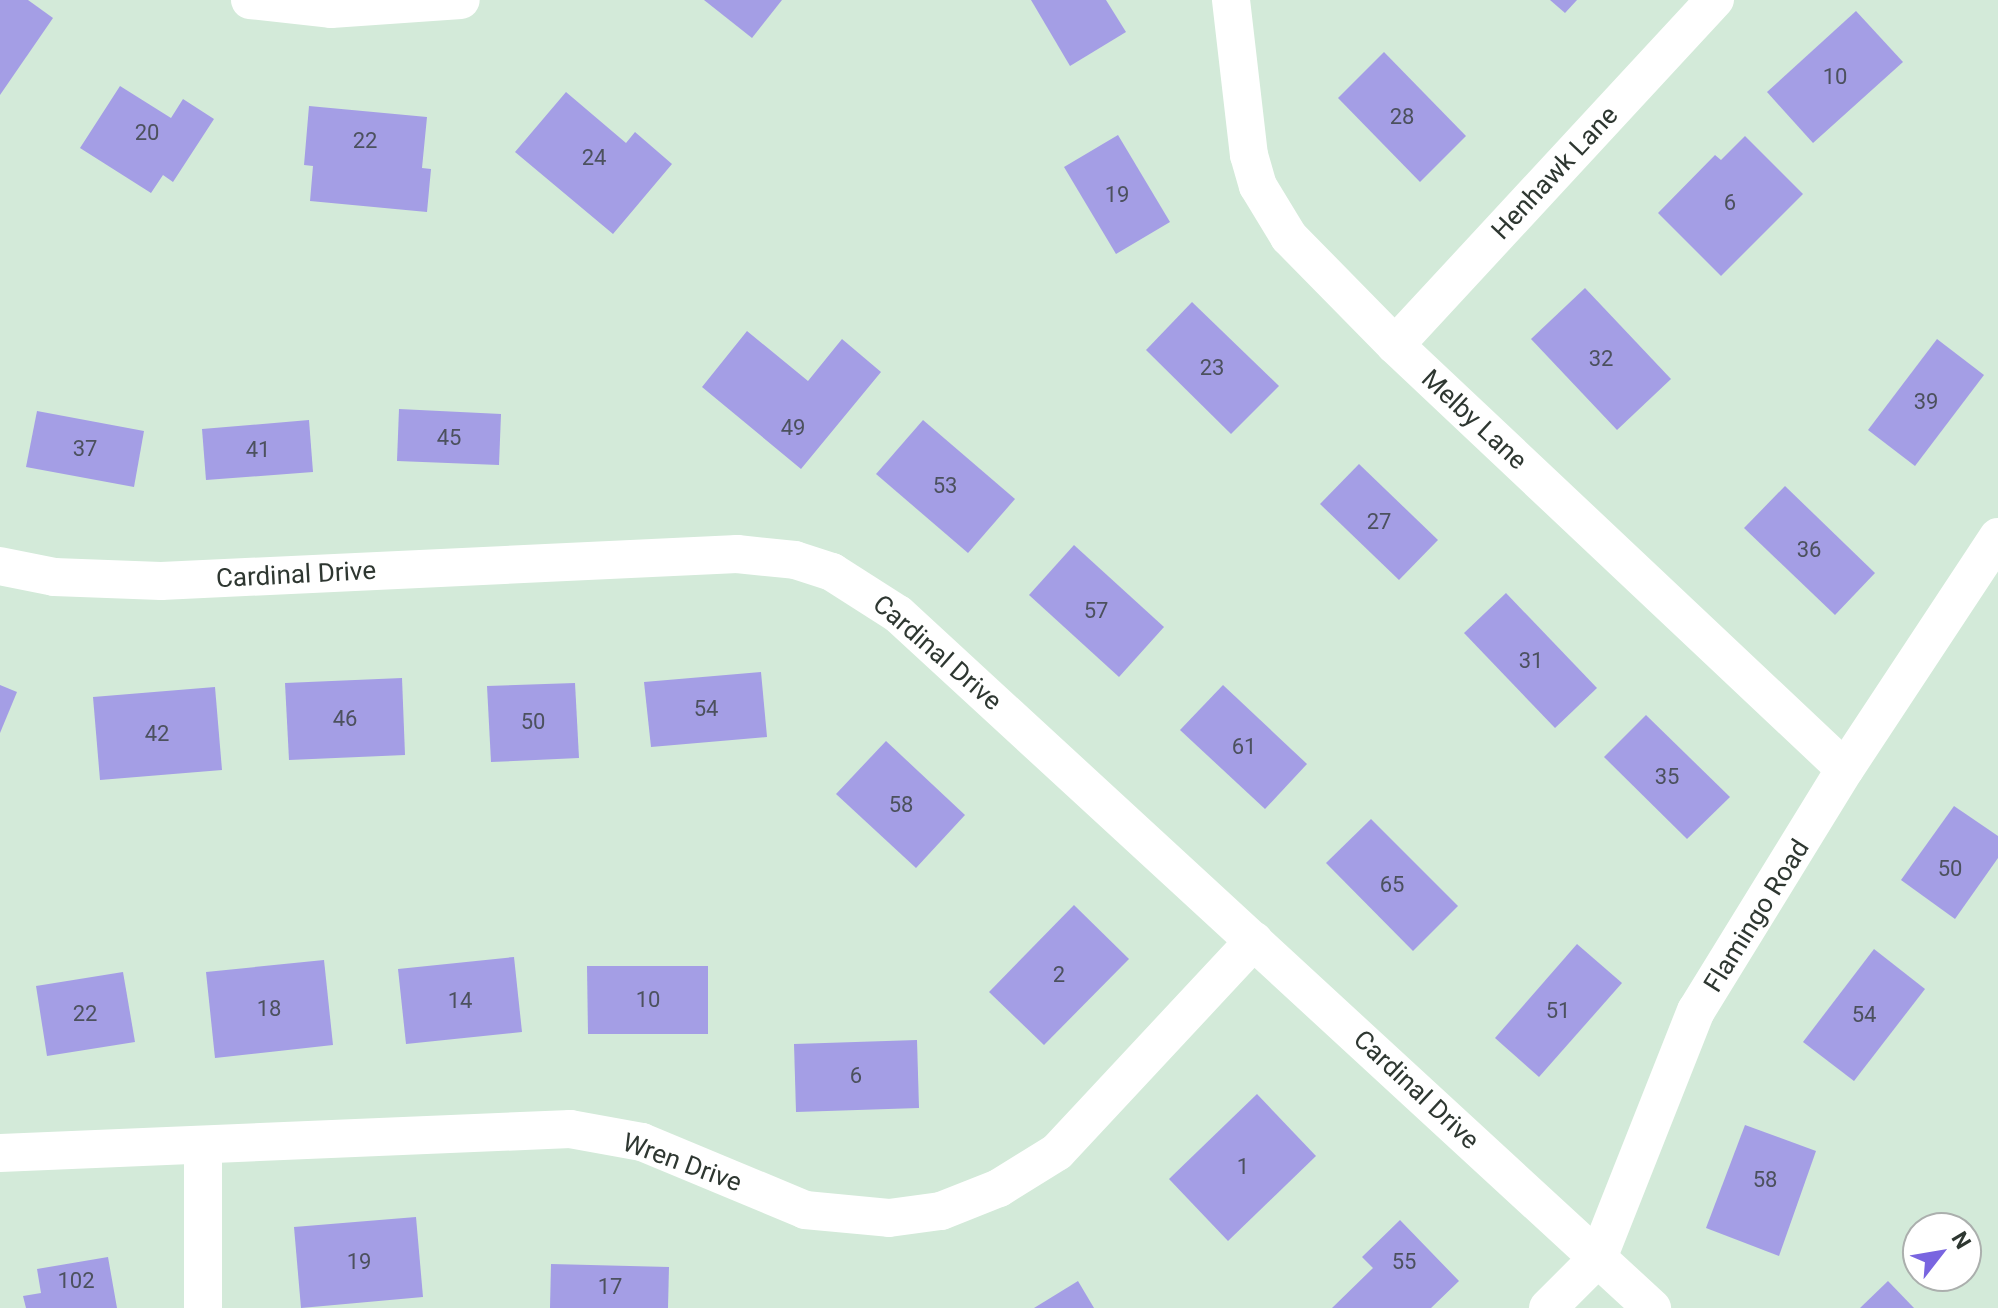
<!DOCTYPE html>
<html>
<head>
<meta charset="utf-8">
<style>
  body { margin:0 }
  #map { position:relative; width:1998px; height:1308px; overflow:hidden; background:#d3ead9; font-family:Roboto,sans-serif }
  div>[style] { position:absolute }
  .building>* { inset:0; background:#a49ee5 }
  .minor>* { height:38px; margin:-19px; padding:0 19px; transform-origin:19px; border-radius:19px; background:#fff }
  span { translate:-50% -50%; white-space:nowrap; text-align:center; line-height:1.15; -webkit-text-stroke:6px #fff; paint-order:stroke }
  .number-label { font-size:22px; color:#4c515e }
  .number-label span { -webkit-text-stroke-width:0 }
  .street-label { font-size:26px; color:#2e3731 }
  .north { position:absolute; left:1902px; top:1212px; width:80px; height:80px; box-sizing:border-box; background:#fff; border:2px solid #abafad; border-radius:50%; rotate:59deg; font-size:22px; font-weight:700; line-height:32px; text-align:center; color:#2e3731 }
  .north::after { content:''; display:block; margin:auto; width:28px; height:36px; background:#7965e0; clip-path:polygon(50% 0,100% 100%,50% 72%,0 100%) }
</style>
</head>
<body>
<div id="map">
  <div class="building">
    <div style="clip-path:polygon(0 0,28px 0,53px 18px,0 95px)"></div>
    <div style="clip-path:polygon(704px 0,782px 0,752px 38px)"></div>
    <div style="clip-path:polygon(1031px 0,1106px 0,1126px 32px,1070px 66px)"></div>
    <div style="clip-path:polygon(1550px 0,1577px 0,1565px 13px)"></div>
    <div style="clip-path:polygon(1856px 11px,1903px 62px,1813px 143px,1767px 92px)"></div>
    <div style="clip-path:polygon(1384px 52px,1466px 136px,1420px 182px,1338px 98px)"></div>
    <div style="clip-path:polygon(120px 86px,171px 118px,183px 99px,214px 119px,173px 182px,163px 175px,151px 193px,80px 148px)"></div>
    <div style="clip-path:polygon(566px 92px,626px 143px,635px 132px,672px 164px,613px 234px,515px 152px)"></div>
    <div style="clip-path:polygon(309px 106px,427px 117px,422px 168px,431px 169px,427px 212px,310px 201px,313px 166px,304px 165px)"></div>
    <div style="clip-path:polygon(1118px 135px,1170px 222px,1116px 254px,1064px 167px)"></div>
    <div style="clip-path:polygon(1745px 136px,1803px 194px,1721px 276px,1658px 213px,1715px 155px,1721px 160px)"></div>
    <div style="clip-path:polygon(1585px 288px,1671px 379px,1617px 430px,1531px 339px)"></div>
    <div style="clip-path:polygon(1192px 302px,1279px 386px,1231px 434px,1146px 350px)"></div>
    <div style="clip-path:polygon(747px 331px,808px 381px,842px 339px,881px 372px,801px 469px,702px 387px)"></div>
    <div style="clip-path:polygon(1937px 339px,1984px 375px,1915px 466px,1868px 430px)"></div>
    <div style="clip-path:polygon(399px 409px,501px 414px,499px 465px,397px 461px)"></div>
    <div style="clip-path:polygon(37px 411px,144px 431px,134px 487px,26px 467px)"></div>
    <div style="clip-path:polygon(309px 420px,313px 472px,206px 480px,202px 429px)"></div>
    <div style="clip-path:polygon(923px 420px,1015px 499px,968px 553px,876px 474px)"></div>
    <div style="clip-path:polygon(1359px 464px,1438px 540px,1399px 580px,1320px 504px)"></div>
    <div style="clip-path:polygon(1785px 486px,1875px 573px,1835px 615px,1744px 528px)"></div>
    <div style="clip-path:polygon(1074px 545px,1164px 627px,1119px 677px,1029px 595px)"></div>
    <div style="clip-path:polygon(1506px 593px,1597px 688px,1555px 728px,1464px 633px)"></div>
    <div style="clip-path:polygon(761px 672px,767px 737px,651px 747px,644px 682px)"></div>
    <div style="clip-path:polygon(402px 678px,405px 755px,289px 760px,285px 683px)"></div>
    <div style="clip-path:polygon(575px 683px,579px 758px,491px 762px,487px 686px)"></div>
    <div style="clip-path:polygon(0 685px,17px 692px,0 733px)"></div>
    <div style="clip-path:polygon(1223px 685px,1307px 764px,1265px 809px,1180px 730px)"></div>
    <div style="clip-path:polygon(215px 687px,222px 770px,100px 780px,93px 697px)"></div>
    <div style="clip-path:polygon(1646px 715px,1730px 797px,1687px 839px,1604px 757px)"></div>
    <div style="clip-path:polygon(886px 741px,965px 815px,916px 868px,836px 794px)"></div>
    <div style="clip-path:polygon(1954px 806px,1998px 836px,1998px 858px,1955px 919px,1901px 880px)"></div>
    <div style="clip-path:polygon(1371px 819px,1458px 906px,1413px 951px,1326px 863px)"></div>
    <div style="clip-path:polygon(1074px 905px,1129px 959px,1044px 1045px,989px 992px)"></div>
    <div style="clip-path:polygon(1577px 944px,1622px 983px,1539px 1077px,1495px 1038px)"></div>
    <div style="clip-path:polygon(1874px 949px,1925px 989px,1854px 1081px,1803px 1042px)"></div>
    <div style="clip-path:polygon(514px 957px,522px 1032px,406px 1044px,398px 969px)"></div>
    <div style="clip-path:polygon(324px 960px,333px 1045px,215px 1058px,206px 972px)"></div>
    <div style="clip-path:polygon(587px 966px,708px 966px,708px 1034px,588px 1034px)"></div>
    <div style="clip-path:polygon(123px 972px,135px 1042px,47px 1056px,36px 986px)"></div>
    <div style="clip-path:polygon(917px 1040px,919px 1108px,796px 1112px,794px 1044px)"></div>
    <div style="clip-path:polygon(1257px 1094px,1316px 1156px,1228px 1241px,1169px 1179px)"></div>
    <div style="clip-path:polygon(1745px 1125px,1816px 1151px,1779px 1256px,1706px 1228px)"></div>
    <div style="clip-path:polygon(416px 1217px,423px 1297px,301px 1308px,294px 1227px)"></div>
    <div style="clip-path:polygon(1400px 1220px,1459px 1281px,1431px 1308px,1332px 1308px,1373px 1268px,1362px 1257px)"></div>
    <div style="clip-path:polygon(108px 1257px,117px 1308px,26px 1308px,23px 1296px,41px 1293px,37px 1269px)"></div>
    <div style="clip-path:polygon(551px 1264px,669px 1267px,668px 1308px,550px 1308px)"></div>
    <div style="clip-path:polygon(1078px 1281px,1094px 1308px,1034px 1308px)"></div>
    <div style="clip-path:polygon(1888px 1281px,1914px 1308px,1860px 1308px)"></div>
  </div>
  <div class="minor">
    <div style="left:250px;top:0;width:81px;rotate:6.3deg"></div>
    <div style="left:331px;top:9px;width:130px;rotate:-4deg"></div>
    <div style="left:1231px;top:0;width:156px;rotate:83.4deg"></div>
    <div style="left:1249px;top:155px;width:32px;rotate:74deg"></div>
    <div style="left:1258px;top:186px;width:60px;rotate:58.7deg"></div>
    <div style="left:1289px;top:237px;width:151px;rotate:45.5deg"></div>
    <div style="left:1395px;top:345px;width:618px;rotate:43.3deg"></div>
    <div style="left:1395px;top:345px;width:471px;rotate:-47.2deg"></div>
    <div style="left:0;top:566px;width:55px;rotate:11.5deg"></div>
    <div style="left:54px;top:577px;width:107px;rotate:2.1deg"></div>
    <div style="left:161px;top:581px;width:577px;rotate:-2.68deg"></div>
    <div style="left:737px;top:554px;width:58px;rotate:5.9deg"></div>
    <div style="left:795px;top:560px;width:39px;rotate:18deg"></div>
    <div style="left:832px;top:572px;width:78px;rotate:32.5deg"></div>
    <div style="left:898px;top:614px;width:1025px;rotate:42.63deg"></div>
    <div style="left:203px;top:1146px;width:162px;rotate:90deg"></div>
    <div style="left:0;top:1153px;width:571px;rotate:-2.41deg"></div>
    <div style="left:570px;top:1129px;width:73px;rotate:10.2deg"></div>
    <div style="left:642px;top:1142px;width:177px;rotate:22.6deg"></div>
    <div style="left:805px;top:1210px;width:84px;rotate:5.4deg"></div>
    <div style="left:889px;top:1218px;width:52px;rotate:-7.7deg"></div>
    <div style="left:941px;top:1211px;width:62px;rotate:-21.6deg"></div>
    <div style="left:999px;top:1188px;width:68px;rotate:-31.8deg"></div>
    <div style="left:1057px;top:1152px;width:289px;rotate:-47deg"></div>
    <div style="left:1548px;top:1308px;width:71px;rotate:-45deg"></div>
    <div style="left:1598px;top:1258px;width:266px;rotate:-68.4deg"></div>
    <div style="left:1696px;top:1011px;width:284px;rotate:-58.4deg"></div>
    <div style="left:1845px;top:769px;width:278px;rotate:-56.6deg"></div>
  </div>
  <div class="number-label">
    <span style="left:1835px;top:77px">10</span>
    <span style="left:1402px;top:117px">28</span>
    <span style="left:147px;top:133px">20</span>
    <span style="left:365px;top:141px">22</span>
    <span style="left:594px;top:158px">24</span>
    <span style="left:1117px;top:195px">19</span>
    <span style="left:1730px;top:203px">6</span>
    <span style="left:1601px;top:359px">32</span>
    <span style="left:1212px;top:368px">23</span>
    <span style="left:1926px;top:402px">39</span>
    <span style="left:793px;top:428px">49</span>
    <span style="left:449px;top:438px">45</span>
    <span style="left:85px;top:449px">37</span>
    <span style="left:258px;top:450px">41</span>
    <span style="left:945px;top:486px">53</span>
    <span style="left:1379px;top:522px">27</span>
    <span style="left:1809px;top:550px">36</span>
    <span style="left:1096px;top:611px">57</span>
    <span style="left:1531px;top:661px">31</span>
    <span style="left:706px;top:709px">54</span>
    <span style="left:345px;top:719px">46</span>
    <span style="left:533px;top:722px">50</span>
    <span style="left:157px;top:734px">42</span>
    <span style="left:1244px;top:747px">61</span>
    <span style="left:1667px;top:777px">35</span>
    <span style="left:901px;top:805px">58</span>
    <span style="left:1950px;top:869px">50</span>
    <span style="left:1392px;top:885px">65</span>
    <span style="left:1059px;top:975px">2</span>
    <span style="left:648px;top:1000px">10</span>
    <span style="left:460px;top:1001px">14</span>
    <span style="left:269px;top:1009px">18</span>
    <span style="left:1558px;top:1011px">51</span>
    <span style="left:85px;top:1014px">22</span>
    <span style="left:1864px;top:1015px">54</span>
    <span style="left:856px;top:1076px">6</span>
    <span style="left:1243px;top:1167px">1</span>
    <span style="left:1765px;top:1180px">58</span>
    <span style="left:359px;top:1262px">19</span>
    <span style="left:1404px;top:1262px">55</span>
    <span style="left:76px;top:1281px">102</span>
    <span style="left:610px;top:1287px">17</span>
  </div>
  <div class="street-label">
    <span style="left:1555px;top:173px;rotate:-47deg">Henhawk Lane</span>
    <span style="left:1474px;top:420px;rotate:43deg">Melby Lane</span>
    <span style="left:296px;top:575px;rotate:-3deg">Cardinal Drive</span>
    <span style="left:937px;top:653px;rotate:41deg">Cardinal Drive</span>
    <span style="left:1757px;top:916px;rotate:-58deg">Flamingo Road</span>
    <span style="left:1416px;top:1090px;rotate:43deg">Cardinal Drive</span>
    <span style="left:682px;top:1163px;rotate:20deg">Wren Drive</span>
  </div>
  <div class="north">N</div>
</div>
</body>
</html>
